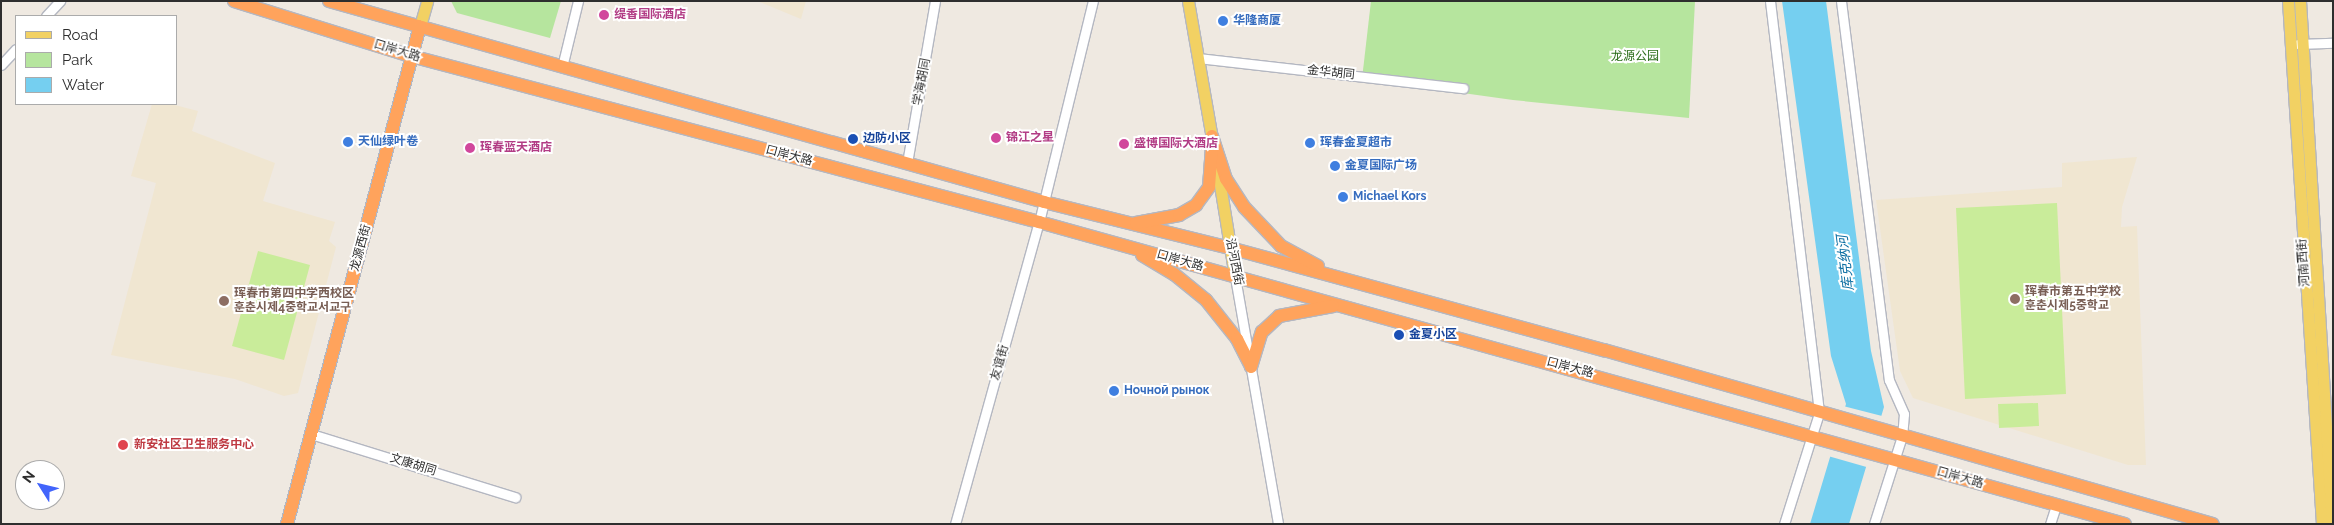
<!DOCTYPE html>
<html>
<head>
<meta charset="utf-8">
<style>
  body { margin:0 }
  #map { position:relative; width:2334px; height:525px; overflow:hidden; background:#efe9e1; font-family:Raleway,"Noto Sans SC","Noto Sans KR",sans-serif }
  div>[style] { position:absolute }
  .education>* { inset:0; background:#f0e6d1 }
  .green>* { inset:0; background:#b6e59e }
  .pitch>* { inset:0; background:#c9ec9a }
  .water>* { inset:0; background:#75cff0 }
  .pier>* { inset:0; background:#efe9e1 }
  .roads { filter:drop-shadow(1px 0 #b4b7c1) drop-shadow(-1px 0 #b4b7c1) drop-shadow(0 1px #b4b7c1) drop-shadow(0 -1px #b4b7c1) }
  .minor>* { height:9px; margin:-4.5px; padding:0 4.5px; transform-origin:4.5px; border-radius:4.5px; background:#fff }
  .major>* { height:11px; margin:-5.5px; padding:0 5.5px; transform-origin:5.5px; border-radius:5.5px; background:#f2d163 }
  .highway>* { height:12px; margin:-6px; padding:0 6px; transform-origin:6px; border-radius:6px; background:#ffa35c }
  .dots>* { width:14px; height:14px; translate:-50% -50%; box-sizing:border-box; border:2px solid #fff; border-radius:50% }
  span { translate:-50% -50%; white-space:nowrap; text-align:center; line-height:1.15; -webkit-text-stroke:4px #fff; paint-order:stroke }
  .hotel-label { font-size:12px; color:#b23c85; font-weight:700 }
  .left { translate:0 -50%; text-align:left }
  .shop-label { font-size:12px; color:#366cbe; font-weight:700 }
  .street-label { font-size:12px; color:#2e2e2e }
  .park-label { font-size:12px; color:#2c6e1b }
  .transit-label { font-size:12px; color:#164399; font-weight:700 }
  .education-label { font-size:12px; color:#785e54; font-weight:700 }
  .health-label { font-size:12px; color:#be3a42; font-weight:700 }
  .water-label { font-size:14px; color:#0d6fa3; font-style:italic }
  .frame { position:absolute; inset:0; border:2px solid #2e2e2e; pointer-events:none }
  .legend { position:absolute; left:15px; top:15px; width:162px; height:90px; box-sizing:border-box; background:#fff; border:1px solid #ababab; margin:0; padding:6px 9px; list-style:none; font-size:15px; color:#2e2e2e }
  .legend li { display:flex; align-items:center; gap:10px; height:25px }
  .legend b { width:25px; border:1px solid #ababab }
  .north { position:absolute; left:15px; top:460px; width:50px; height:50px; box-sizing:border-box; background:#fff; border:1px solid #ababab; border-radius:50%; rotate:306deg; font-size:14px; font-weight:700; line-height:20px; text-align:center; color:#2e2e2e }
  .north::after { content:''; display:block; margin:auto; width:18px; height:22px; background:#4264fb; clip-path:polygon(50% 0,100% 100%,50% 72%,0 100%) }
</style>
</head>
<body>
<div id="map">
  <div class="education">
    <div style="clip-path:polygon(757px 1px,806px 1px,801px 19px)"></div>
    <div style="clip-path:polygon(152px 104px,171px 104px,198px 111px,192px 131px,275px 163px,263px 201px,335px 222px,329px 241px,336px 247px,298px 393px,284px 396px,235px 379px,111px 355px,156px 183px,131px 176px)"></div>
    <div style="clip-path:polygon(2137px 157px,2122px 207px,2121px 227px,2137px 226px,2146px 465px,2128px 465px,1913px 398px,1900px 371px,1876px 200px,2062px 187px,2062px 163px)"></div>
  </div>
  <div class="green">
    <div style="clip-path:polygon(451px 1px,561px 1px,550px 38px,457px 13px)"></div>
    <div style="clip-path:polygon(1371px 1px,1695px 1px,1689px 118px,1513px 100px,1362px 79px)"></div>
  </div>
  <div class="pitch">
    <div style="clip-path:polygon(2057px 203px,2066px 394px,1965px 399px,1956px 208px)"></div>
    <div style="clip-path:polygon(258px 251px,310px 265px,284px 360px,232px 346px)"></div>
    <div style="clip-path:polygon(2038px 403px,2039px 426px,1999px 428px,1998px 404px)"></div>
  </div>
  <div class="water">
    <div style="clip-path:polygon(1782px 1px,1826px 1px,1871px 351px,1884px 407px,1849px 524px,1810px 524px,1846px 404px,1831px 356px)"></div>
  </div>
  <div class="pier">
    <div style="clip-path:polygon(1843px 406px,1886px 417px,1870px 468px,1828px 456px)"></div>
  </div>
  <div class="roads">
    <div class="minor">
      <div style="left:1770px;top:1px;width:415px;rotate:83.2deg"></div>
      <div style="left:1819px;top:413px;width:116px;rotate:107.5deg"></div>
      <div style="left:1841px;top:1px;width:382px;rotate:82.8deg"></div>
      <div style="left:1889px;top:380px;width:37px;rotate:66deg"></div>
      <div style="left:1904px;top:414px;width:22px;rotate:95deg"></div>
      <div style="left:1902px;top:436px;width:92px;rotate:107.7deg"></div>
      <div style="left:46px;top:16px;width:21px;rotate:-47deg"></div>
      <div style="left:2298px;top:44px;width:35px;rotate:-2deg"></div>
      <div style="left:1198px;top:58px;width:267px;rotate:6.5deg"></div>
      <div style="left:1px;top:65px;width:22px;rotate:-47deg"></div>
      <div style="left:562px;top:67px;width:68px;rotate:-76.4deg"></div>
      <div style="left:907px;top:163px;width:164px;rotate:-80.2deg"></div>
      <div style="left:1235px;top:277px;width:251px;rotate:80.1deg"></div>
      <div style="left:311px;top:434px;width:214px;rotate:17.2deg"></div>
      <div style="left:955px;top:524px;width:313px;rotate:-74.5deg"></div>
      <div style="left:1039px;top:222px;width:228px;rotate:-76.3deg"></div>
      <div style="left:2050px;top:524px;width:20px;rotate:-72deg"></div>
    </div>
    <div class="major">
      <div style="left:1188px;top:1px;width:145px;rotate:80.1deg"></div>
      <div style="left:2288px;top:1px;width:524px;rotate:86.28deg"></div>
      <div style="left:2300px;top:1px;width:524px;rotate:86.5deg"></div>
      <div style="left:420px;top:26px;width:26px;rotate:-74deg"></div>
      <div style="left:1216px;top:160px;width:119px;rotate:80.8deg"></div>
    </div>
    <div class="highway">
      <div style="left:234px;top:1px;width:185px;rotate:17.3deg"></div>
      <div style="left:411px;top:56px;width:650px;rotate:14.81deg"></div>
      <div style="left:1039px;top:222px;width:1127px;rotate:15.54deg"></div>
      <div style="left:329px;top:1px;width:743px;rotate:15.7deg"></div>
      <div style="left:1044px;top:202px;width:192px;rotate:13.9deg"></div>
      <div style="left:1230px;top:248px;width:388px;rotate:15.3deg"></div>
      <div style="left:1604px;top:350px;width:633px;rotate:15.95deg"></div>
      <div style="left:1212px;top:136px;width:45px;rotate:72deg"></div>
      <div style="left:1226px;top:179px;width:33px;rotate:57deg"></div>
      <div style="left:1244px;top:207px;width:54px;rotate:46.5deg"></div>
      <div style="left:1281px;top:246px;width:42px;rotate:28.4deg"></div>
      <div style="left:1136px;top:223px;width:44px;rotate:-10.5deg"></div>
      <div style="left:1179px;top:215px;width:20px;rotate:-30deg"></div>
      <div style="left:1196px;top:205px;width:22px;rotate:-54deg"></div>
      <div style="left:1209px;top:187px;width:41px;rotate:-85.8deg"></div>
      <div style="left:1142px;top:255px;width:37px;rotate:31deg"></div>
      <div style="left:1174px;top:274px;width:41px;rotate:39.1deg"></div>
      <div style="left:1206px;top:300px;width:50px;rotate:51.5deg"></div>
      <div style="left:1237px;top:339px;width:31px;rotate:63deg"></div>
      <div style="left:1251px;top:367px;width:37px;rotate:-73deg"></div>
      <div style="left:1262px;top:332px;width:23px;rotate:-43deg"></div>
      <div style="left:1279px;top:316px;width:55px;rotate:-10.5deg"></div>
      <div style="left:287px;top:524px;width:515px;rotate:-75.05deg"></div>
    </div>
  </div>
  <div class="dots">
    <div style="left:604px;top:15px;background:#d1479c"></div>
    <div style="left:1223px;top:21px;background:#3f7fe0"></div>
    <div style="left:996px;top:138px;background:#d1479c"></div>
    <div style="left:853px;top:139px;background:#1a4fb4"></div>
    <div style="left:348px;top:142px;background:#3f7fe0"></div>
    <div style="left:1310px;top:143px;background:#3f7fe0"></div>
    <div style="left:1124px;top:144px;background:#d1479c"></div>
    <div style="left:470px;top:148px;background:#d1479c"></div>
    <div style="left:1335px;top:166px;background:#3f7fe0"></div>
    <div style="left:1343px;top:197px;background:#3f7fe0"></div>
    <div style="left:2015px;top:299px;background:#8d6e63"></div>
    <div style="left:224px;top:301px;background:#8d6e63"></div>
    <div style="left:1399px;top:335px;background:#1a4fb4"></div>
    <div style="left:1114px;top:391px;background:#3f7fe0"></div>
    <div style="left:123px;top:445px;background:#e0444e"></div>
  </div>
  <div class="hotel-label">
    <span class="left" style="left:614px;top:15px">缇香国际酒店</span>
    <span class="left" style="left:1006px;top:138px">锦江之星</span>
    <span class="left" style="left:1134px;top:144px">盛博国际大酒店</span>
    <span class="left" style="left:480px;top:148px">珲春蓝天酒店</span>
  </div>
  <div class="shop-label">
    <span class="left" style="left:1233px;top:21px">华隆商厦</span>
    <span class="left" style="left:358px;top:142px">天仙绿叶卷</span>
    <span class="left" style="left:1320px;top:143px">珲春金夏超市</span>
    <span class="left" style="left:1345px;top:166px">金夏国际广场</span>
    <span class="left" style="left:1353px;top:197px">Michael Kors</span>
    <span class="left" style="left:1124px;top:391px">Ночной рынок</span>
  </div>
  <div class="street-label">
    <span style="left:397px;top:51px;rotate:17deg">口岸大路</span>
    <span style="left:1331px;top:73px;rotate:6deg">金华胡同</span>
    <span style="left:922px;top:82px;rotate:-79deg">学海胡同</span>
    <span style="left:789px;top:156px;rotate:15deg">口岸大路</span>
    <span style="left:361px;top:248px;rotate:-75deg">龙源西街</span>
    <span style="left:1180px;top:261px;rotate:16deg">口岸大路</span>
    <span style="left:1234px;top:262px;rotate:79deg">沿河西街</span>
    <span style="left:2304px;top:263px;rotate:-94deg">河南西街</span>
    <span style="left:1000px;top:363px;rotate:-74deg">友谊街</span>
    <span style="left:1570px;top:368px;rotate:15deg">口岸大路</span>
    <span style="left:413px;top:465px;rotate:17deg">文康胡同</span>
    <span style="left:1960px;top:478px;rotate:16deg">口岸大路</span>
  </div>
  <div class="park-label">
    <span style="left:1635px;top:57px">龙源公园</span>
  </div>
  <div class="transit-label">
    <span class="left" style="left:863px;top:139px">边防小区</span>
    <span class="left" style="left:1409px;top:335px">金夏小区</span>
  </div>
  <div class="education-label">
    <span class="left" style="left:2025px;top:299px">珲春市第五中学校<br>훈춘시제5중학교</span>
    <span class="left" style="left:234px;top:301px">珲春市第四中学西校区<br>훈춘시제4중학교서교구</span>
  </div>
  <div class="health-label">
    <span class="left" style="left:134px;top:445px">新安社区卫生服务中心</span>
  </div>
  <div class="water-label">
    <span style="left:1845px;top:263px;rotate:-97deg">库克纳河</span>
  </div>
  <div class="frame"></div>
  <ul class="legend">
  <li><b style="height:6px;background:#f2d163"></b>Road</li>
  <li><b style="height:14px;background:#b6e59e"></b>Park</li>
  <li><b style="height:14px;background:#75cff0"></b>Water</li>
  </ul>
  <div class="north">N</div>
</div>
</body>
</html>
